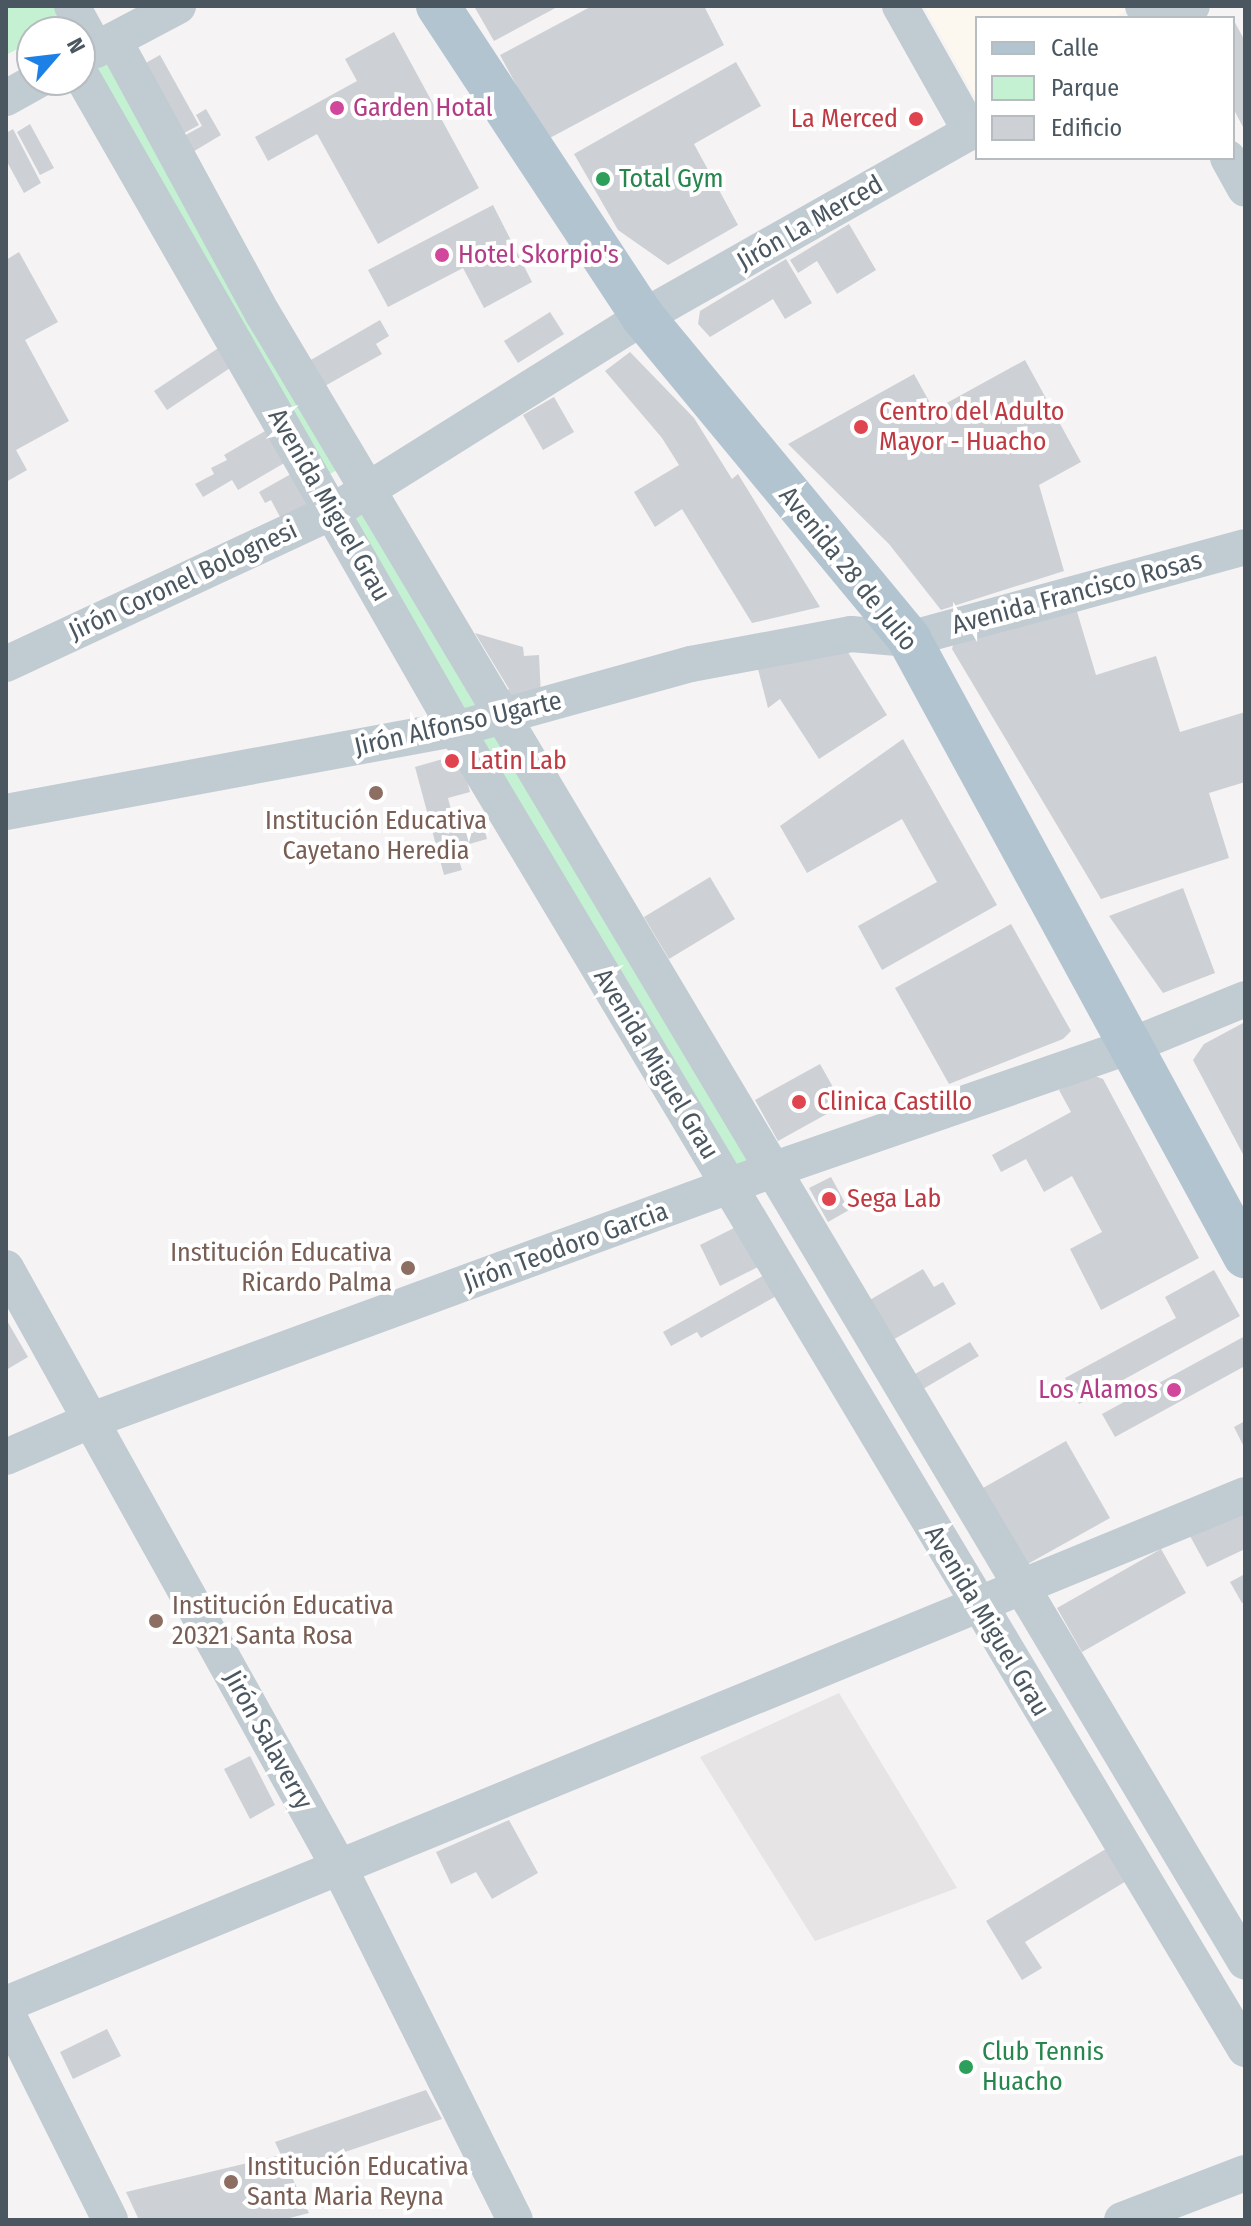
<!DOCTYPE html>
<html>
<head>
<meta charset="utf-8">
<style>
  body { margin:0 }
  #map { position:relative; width:1251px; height:2226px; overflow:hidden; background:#f5f3f3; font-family:"Fira Sans Condensed",sans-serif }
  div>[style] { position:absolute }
  .commercial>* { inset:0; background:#fdf8ef }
  .education>* { inset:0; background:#e6e4e5 }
  .green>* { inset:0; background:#c3f1d2 }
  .building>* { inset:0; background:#cdd0d5 }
  .minor>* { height:36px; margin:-18px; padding:0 18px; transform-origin:18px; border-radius:18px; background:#c1cbd2 }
  .major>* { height:44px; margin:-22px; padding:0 22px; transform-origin:22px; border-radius:22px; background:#b3c4d1 }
  .dots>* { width:22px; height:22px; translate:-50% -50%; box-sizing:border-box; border:4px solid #fff; border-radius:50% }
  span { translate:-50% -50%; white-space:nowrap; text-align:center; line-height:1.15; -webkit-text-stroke:8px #fff; paint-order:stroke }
  .hotel-label { font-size:26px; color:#b23c85 }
  .left { translate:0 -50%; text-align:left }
  .right { translate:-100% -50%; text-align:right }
  .health-label { font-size:26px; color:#be3a42 }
  .leisure-label { font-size:26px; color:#27864d }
  .street-label { font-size:26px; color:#4a5761 }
  .education-label { font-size:26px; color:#785e54 }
  .frame { position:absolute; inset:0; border:8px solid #4a5761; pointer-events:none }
  .legend { position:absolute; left:975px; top:16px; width:260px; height:144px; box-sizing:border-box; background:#fff; border:2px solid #b7bcc0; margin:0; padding:10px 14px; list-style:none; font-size:24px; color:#4a5761 }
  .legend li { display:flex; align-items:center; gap:16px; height:40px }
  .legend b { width:40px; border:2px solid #b7bcc0 }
  .north { position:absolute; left:16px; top:16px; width:80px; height:80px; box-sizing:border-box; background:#fff; border:2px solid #b7bcc0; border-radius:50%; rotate:62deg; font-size:22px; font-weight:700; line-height:32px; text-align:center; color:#4a5761 }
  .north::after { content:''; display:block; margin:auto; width:28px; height:36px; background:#1c81e6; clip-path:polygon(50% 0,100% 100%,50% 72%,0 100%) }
</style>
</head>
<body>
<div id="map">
  <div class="commercial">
    <div style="clip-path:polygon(924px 6px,1134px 6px,1114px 18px,977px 18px,977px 100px)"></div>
  </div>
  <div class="education">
    <div style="clip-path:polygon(839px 1693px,957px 1888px,815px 1941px,700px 1757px)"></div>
  </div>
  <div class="green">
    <div style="clip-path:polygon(6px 6px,62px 6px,63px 20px,49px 32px,32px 32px,32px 41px,6px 55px)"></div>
    <div style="clip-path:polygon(113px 55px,345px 466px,322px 478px,90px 72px)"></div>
    <div style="clip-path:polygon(368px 510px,489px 708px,459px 717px,351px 519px)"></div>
    <div style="clip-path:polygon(504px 735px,761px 1163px,730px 1176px,469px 741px)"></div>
  </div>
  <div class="building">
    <div style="clip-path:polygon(474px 6px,559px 6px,494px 41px)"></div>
    <div style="clip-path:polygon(592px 6px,704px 6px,724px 45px,546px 140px,500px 55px)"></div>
    <div style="clip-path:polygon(1233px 19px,1245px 41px,1245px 131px,1233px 108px)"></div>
    <div style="clip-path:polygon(394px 32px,479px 188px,378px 244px,317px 134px,268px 161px,255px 137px,357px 81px,345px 59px)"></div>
    <div style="clip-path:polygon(160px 55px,199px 125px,173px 139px,135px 69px)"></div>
    <div style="clip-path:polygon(736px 62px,761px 106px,694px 144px,738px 225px,668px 265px,618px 230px,574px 154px)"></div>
    <div style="clip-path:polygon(206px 109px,221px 135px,191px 153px,182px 137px,202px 126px,196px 115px)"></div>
    <div style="clip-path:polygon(30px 124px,54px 168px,40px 175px,17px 132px)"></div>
    <div style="clip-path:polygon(13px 129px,41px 183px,24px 193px,6px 160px,6px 133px)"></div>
    <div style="clip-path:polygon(493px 205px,532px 282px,484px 308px,463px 268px,388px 307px,368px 270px)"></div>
    <div style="clip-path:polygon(849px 224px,876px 270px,837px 294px,817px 261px,798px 273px,790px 260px)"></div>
    <div style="clip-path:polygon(19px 252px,58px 322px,25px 340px,69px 421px,16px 450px,27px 470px,6px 482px,6px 260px)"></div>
    <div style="clip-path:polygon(786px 259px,812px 303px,785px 319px,773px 299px,710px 337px,698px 324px,700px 311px)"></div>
    <div style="clip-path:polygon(550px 312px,564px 334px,518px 363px,504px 341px)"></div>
    <div style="clip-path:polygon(380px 320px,389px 336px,376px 344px,382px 354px,323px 387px,309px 361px)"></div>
    <div style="clip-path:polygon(220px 347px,233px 366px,167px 410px,154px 391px)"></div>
    <div style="clip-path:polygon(630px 352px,694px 418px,732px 479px,738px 474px,820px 607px,752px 623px,682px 509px,655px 527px,634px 492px,679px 465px,662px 438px,605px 371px)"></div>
    <div style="clip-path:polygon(1025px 360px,1081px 462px,1039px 485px,1064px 571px,941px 610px,889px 544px,788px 444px,914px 374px,934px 410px)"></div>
    <div style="clip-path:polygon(554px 397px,574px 432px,543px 450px,523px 415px)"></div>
    <div style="clip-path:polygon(272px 427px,291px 459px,238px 490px,232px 480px,203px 497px,195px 484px,214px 474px,211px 468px,227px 460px,224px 455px)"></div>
    <div style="clip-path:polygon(298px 470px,311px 514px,286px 528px,271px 500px,265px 503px,259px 492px)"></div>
    <div style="clip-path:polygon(1075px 605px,1096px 675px,1156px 656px,1180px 732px,1245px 712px,1245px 782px,1209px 793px,1229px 858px,1101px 899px,952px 649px,954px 642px)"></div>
    <div style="clip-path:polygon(475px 633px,523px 647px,524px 656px,539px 655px,541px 697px,503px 695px,509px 689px)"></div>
    <div style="clip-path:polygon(841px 641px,887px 715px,819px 759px,780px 699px,768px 708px,758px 669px)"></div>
    <div style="clip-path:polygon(903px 739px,997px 905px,882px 970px,858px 926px,937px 882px,902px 819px,807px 873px,780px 826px)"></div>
    <div style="clip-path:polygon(460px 754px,470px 792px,448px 798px,456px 828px,482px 820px,487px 839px,455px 848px,462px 870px,444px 875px,415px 767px)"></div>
    <div style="clip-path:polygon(710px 877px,735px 919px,669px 959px,644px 917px)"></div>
    <div style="clip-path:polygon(1183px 888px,1215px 973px,1163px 993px,1109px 916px)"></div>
    <div style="clip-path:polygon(1011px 924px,1071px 1031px,1063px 1039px,949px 1084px,895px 988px)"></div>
    <div style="clip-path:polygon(1245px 1022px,1245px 1158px,1193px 1060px,1204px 1044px)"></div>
    <div style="clip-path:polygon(820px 1064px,843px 1105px,778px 1141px,755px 1100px)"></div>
    <div style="clip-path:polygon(1089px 1074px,1103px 1079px,1199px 1258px,1101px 1310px,1070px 1249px,1102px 1232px,1072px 1176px,1044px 1192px,1026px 1159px,1001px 1172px,992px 1155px,1071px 1112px,1059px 1090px)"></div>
    <div style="clip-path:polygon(831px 1177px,849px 1210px,828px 1222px,809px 1188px)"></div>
    <div style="clip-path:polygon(742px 1224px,762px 1265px,720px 1286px,700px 1245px)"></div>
    <div style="clip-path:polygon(923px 1269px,934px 1287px,943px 1282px,956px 1304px,891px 1341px,868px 1301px)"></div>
    <div style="clip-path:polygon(1214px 1270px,1240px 1316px,1079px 1404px,1065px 1378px,1176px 1318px,1165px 1297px)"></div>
    <div style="clip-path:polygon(768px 1273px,780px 1294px,701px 1338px,697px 1332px,671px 1346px,663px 1332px)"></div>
    <div style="clip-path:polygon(6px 1319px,28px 1357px,6px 1370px)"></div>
    <div style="clip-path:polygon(1245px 1336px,1245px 1366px,1115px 1437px,1102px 1414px)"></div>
    <div style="clip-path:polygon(970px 1342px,979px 1356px,923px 1389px,915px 1374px)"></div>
    <div style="clip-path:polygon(1245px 1421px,1245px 1449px,1234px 1427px)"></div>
    <div style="clip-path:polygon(1066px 1441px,1110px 1518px,1026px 1565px,983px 1488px)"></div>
    <div style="clip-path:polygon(1245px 1514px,1245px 1549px,1207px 1567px,1190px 1536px)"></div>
    <div style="clip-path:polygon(1161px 1549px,1186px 1593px,1082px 1652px,1057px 1608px)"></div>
    <div style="clip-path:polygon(1245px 1574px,1245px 1602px,1242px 1603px,1230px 1582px)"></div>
    <div style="clip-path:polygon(250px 1756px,275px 1805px,250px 1819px,224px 1769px)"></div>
    <div style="clip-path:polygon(509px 1820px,538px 1873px,492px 1899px,476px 1872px,451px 1884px,436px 1852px)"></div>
    <div style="clip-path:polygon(1119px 1841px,1138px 1874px,1025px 1942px,1042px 1968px,1022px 1980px,986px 1921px)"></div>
    <div style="clip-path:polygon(107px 2029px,121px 2056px,73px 2079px,60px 2052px)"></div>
    <div style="clip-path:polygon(426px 2090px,442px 2119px,289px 2171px,309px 2213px,282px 2220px,139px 2220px,126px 2192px,281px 2155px,275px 2142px)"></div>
  </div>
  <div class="minor">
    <div style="left:72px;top:6px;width:50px;rotate:61.4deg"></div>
    <div style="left:900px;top:6px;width:145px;rotate:60.6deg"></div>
    <div style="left:1143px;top:6px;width:14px;rotate:60deg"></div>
    <div style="left:1171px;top:18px;width:24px;rotate:-30deg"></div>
    <div style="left:114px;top:40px;width:312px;rotate:61.5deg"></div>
    <div style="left:263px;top:314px;width:1918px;rotate:59.2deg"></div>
    <div style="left:95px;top:50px;width:94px;rotate:-27.9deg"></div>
    <div style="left:80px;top:73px;width:756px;rotate:60.18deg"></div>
    <div style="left:456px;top:729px;width:1538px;rotate:59.13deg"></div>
    <div style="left:6px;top:98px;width:38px;rotate:-29deg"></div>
    <div style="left:1228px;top:158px;width:35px;rotate:61deg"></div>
    <div style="left:6px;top:664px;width:362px;rotate:-25deg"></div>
    <div style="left:334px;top:511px;width:365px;rotate:-32.1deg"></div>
    <div style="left:643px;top:317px;width:384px;rotate:-29.5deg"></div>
    <div style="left:6px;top:812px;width:458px;rotate:-10.5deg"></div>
    <div style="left:456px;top:729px;width:244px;rotate:-15.5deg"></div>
    <div style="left:691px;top:664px;width:163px;rotate:-10.6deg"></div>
    <div style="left:851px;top:634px;width:58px;rotate:4.9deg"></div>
    <div style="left:909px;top:639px;width:348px;rotate:-15.3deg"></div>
    <div style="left:6px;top:1268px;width:685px;rotate:60.93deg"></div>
    <div style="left:339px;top:1867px;width:394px;rotate:63.5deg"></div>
    <div style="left:6px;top:1457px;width:94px;rotate:-23.3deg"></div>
    <div style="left:92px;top:1420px;width:728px;rotate:-20.18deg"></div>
    <div style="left:775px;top:1169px;width:376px;rotate:-19.1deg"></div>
    <div style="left:1130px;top:1046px;width:124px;rotate:-22.2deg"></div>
    <div style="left:6px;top:2004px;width:1339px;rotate:-22.33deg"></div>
    <div style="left:6px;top:2011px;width:233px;rotate:63.5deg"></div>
    <div style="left:1122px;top:2220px;width:132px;rotate:-20.9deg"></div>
  </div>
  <div class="major">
    <div style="left:438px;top:6px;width:372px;rotate:56.6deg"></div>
    <div style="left:643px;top:317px;width:418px;rotate:50.4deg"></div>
    <div style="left:909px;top:639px;width:703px;rotate:61.43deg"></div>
  </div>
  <div class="dots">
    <div style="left:337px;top:108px;background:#d1479c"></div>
    <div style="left:916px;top:119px;background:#e0444e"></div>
    <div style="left:603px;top:179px;background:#2e9e5b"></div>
    <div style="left:442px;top:255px;background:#d1479c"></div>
    <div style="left:861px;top:427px;background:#e0444e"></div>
    <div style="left:452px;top:761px;background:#e0444e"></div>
    <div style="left:376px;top:793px;background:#8d6e63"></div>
    <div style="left:799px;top:1102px;background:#e0444e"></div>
    <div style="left:829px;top:1199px;background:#e0444e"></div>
    <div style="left:408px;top:1268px;background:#8d6e63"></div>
    <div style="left:1174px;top:1390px;background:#d1479c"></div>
    <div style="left:156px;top:1621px;background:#8d6e63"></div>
    <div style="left:966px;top:2067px;background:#2e9e5b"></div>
    <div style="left:231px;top:2182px;background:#8d6e63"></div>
  </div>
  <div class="hotel-label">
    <span class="left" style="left:353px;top:108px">Garden Hotal</span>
    <span class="left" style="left:458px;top:255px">Hotel Skorpio's</span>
    <span class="right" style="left:1158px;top:1390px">Los Alamos</span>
  </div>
  <div class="health-label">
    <span class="right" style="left:898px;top:119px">La Merced</span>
    <span class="left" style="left:879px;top:427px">Centro del Adulto<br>Mayor - Huacho</span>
    <span class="left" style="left:470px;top:761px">Latin Lab</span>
    <span class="left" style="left:817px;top:1102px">Clinica Castillo</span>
    <span class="left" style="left:847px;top:1199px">Sega Lab</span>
  </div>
  <div class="leisure-label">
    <span class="left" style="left:619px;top:179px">Total Gym</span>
    <span class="left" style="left:982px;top:2067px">Club Tennis<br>Huacho</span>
  </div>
  <div class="street-label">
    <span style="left:810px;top:223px;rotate:-30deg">Jirón La Merced</span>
    <span style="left:329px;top:505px;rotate:60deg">Avenida Miguel Grau</span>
    <span style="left:848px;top:569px;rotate:51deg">Avenida 28 de Julio</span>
    <span style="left:183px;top:581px;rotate:-25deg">Jirón Coronel Bolognesi</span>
    <span style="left:1077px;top:593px;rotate:-15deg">Avenida Francisco Rosas</span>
    <span style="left:458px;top:724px;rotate:-13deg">Jirón Alfonso Ugarte</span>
    <span style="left:656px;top:1064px;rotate:59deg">Avenida Miguel Grau</span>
    <span style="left:566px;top:1247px;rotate:-20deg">Jirón Teodoro Garcia</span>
    <span style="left:987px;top:1621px;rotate:59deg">Avenida Miguel Grau</span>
    <span style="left:268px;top:1740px;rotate:61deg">Jirón Salaverry</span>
  </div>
  <div class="education-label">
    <span style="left:376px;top:836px">Institución Educativa<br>Cayetano Heredia</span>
    <span class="right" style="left:392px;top:1268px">Institución Educativa<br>Ricardo Palma</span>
    <span class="left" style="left:172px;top:1621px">Institución Educativa<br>20321 Santa Rosa</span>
    <span class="left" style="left:247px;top:2182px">Institución Educativa<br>Santa Maria Reyna</span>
  </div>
  <div class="frame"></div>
  <ul class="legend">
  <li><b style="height:10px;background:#b3c4d1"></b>Calle</li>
  <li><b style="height:22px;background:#c3f1d2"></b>Parque</li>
  <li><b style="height:22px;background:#cdd0d5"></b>Edificio</li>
  </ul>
  <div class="north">N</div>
</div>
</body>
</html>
